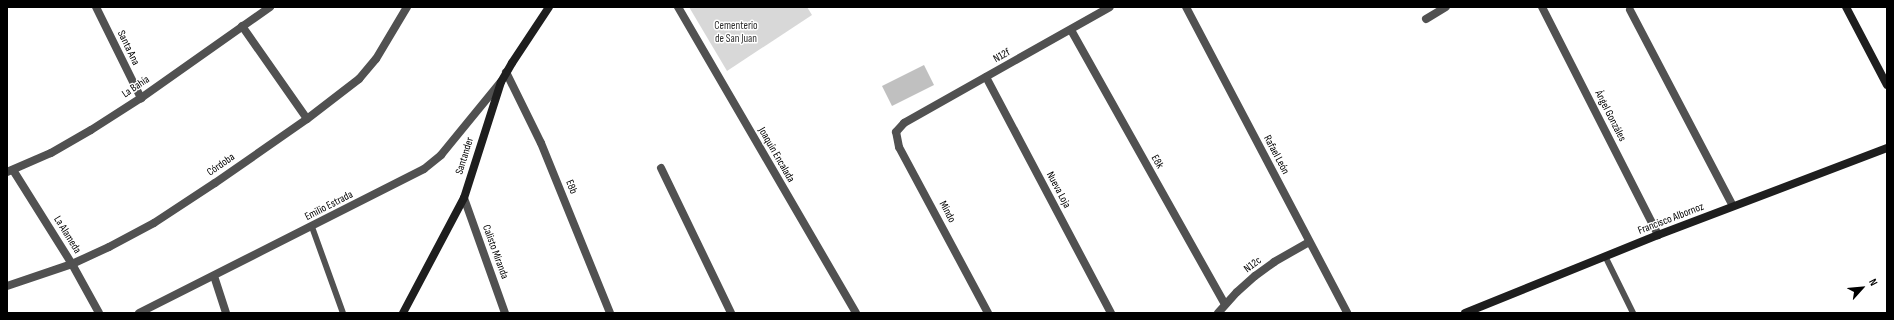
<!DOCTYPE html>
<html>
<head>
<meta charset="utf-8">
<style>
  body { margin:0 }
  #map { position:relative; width:1894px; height:320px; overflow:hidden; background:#fff; font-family:"Sofia Sans Condensed",sans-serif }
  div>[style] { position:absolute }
  .green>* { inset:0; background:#d8d8d8 }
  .building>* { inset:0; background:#c0c0c0 }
  .lane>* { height:6px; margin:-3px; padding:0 3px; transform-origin:3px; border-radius:3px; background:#515151 }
  .street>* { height:8px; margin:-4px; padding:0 4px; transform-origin:4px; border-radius:4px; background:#515151 }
  .secondary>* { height:8px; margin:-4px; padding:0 4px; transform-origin:4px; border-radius:4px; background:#1e1e1e }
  span { translate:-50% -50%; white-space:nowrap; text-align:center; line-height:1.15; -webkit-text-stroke:3px #fff; paint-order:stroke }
  .park-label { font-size:11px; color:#2f2f2f }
  .street-label { font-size:11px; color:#000 }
  .frame { position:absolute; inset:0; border:8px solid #000; pointer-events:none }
  .north { position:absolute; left:1842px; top:268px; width:40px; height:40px; -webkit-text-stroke:3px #fff; paint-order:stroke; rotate:63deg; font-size:11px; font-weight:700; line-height:16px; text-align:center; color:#000 }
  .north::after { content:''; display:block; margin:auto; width:14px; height:18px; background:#000; clip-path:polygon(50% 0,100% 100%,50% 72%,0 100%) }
</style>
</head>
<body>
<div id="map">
  <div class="green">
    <div style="clip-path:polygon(689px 7px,807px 7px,812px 15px,727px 71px)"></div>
  </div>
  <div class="building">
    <div style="clip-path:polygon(924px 65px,934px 85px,892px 106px,882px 86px)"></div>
  </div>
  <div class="lane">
    <div style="left:312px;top:227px;width:91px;rotate:70.2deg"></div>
    <div style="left:1605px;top:256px;width:64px;rotate:63.8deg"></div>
  </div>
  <div class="street">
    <div style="left:96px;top:7px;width:102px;rotate:63.7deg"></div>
    <div style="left:678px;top:7px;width:354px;rotate:59.8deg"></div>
    <div style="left:1186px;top:7px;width:346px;rotate:62.2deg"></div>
    <div style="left:1542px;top:7px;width:256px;rotate:63deg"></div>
    <div style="left:1630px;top:10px;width:221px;rotate:62.3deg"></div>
    <div style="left:1426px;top:19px;width:23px;rotate:-31deg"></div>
    <div style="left:242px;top:26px;width:113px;rotate:55deg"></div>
    <div style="left:1071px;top:30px;width:314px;rotate:60.7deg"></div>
    <div style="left:506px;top:72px;width:79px;rotate:63.8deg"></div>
    <div style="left:541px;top:143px;width:183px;rotate:67.9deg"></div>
    <div style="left:986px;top:77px;width:267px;rotate:62.1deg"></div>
    <div style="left:661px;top:168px;width:161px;rotate:64.2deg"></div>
    <div style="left:13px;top:170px;width:111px;rotate:57.9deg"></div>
    <div style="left:72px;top:264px;width:56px;rotate:61.1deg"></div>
    <div style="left:7px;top:172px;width:48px;rotate:-23.4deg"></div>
    <div style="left:51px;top:153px;width:46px;rotate:-29.9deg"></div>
    <div style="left:91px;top:130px;width:59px;rotate:-32.6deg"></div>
    <div style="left:141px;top:98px;width:158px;rotate:-35.2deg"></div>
    <div style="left:464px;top:198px;width:122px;rotate:70.4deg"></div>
    <div style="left:214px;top:276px;width:39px;rotate:72deg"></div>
    <div style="left:7px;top:286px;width:69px;rotate:-18.7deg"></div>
    <div style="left:72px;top:264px;width:41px;rotate:-24.7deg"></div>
    <div style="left:109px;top:247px;width:51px;rotate:-28.1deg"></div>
    <div style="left:154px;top:223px;width:73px;rotate:-33.3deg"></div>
    <div style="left:215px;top:183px;width:112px;rotate:-34.8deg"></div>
    <div style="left:307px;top:119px;width:66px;rotate:-37.6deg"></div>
    <div style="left:359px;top:79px;width:26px;rotate:-50deg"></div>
    <div style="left:376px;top:59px;width:61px;rotate:-59.2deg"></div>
    <div style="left:139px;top:313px;width:319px;rotate:-26.8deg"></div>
    <div style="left:424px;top:169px;width:22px;rotate:-39deg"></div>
    <div style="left:441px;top:155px;width:93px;rotate:-50.7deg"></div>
    <div style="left:988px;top:313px;width:188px;rotate:-118.2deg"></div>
    <div style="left:899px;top:147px;width:15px;rotate:-101deg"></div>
    <div style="left:896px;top:132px;width:12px;rotate:-48deg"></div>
    <div style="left:904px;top:123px;width:236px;rotate:-29.4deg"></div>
    <div style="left:1218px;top:313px;width:28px;rotate:-48deg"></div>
    <div style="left:1237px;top:292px;width:24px;rotate:-42deg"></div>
    <div style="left:1255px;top:276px;width:24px;rotate:-36deg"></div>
    <div style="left:1274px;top:262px;width:40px;rotate:-29.7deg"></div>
  </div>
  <div class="secondary">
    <div style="left:1846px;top:7px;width:88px;rotate:62.3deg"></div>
    <div style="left:403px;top:313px;width:130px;rotate:-62.1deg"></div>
    <div style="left:464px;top:198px;width:122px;rotate:-72.3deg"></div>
    <div style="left:501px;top:82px;width:22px;rotate:-60deg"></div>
    <div style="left:512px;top:63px;width:67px;rotate:-56.5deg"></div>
    <div style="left:1465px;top:313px;width:208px;rotate:-22deg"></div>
    <div style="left:1658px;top:235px;width:245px;rotate:-20.8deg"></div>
  </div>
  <div class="park-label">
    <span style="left:736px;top:33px">Cementerio<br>de San Juan</span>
  </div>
  <div class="street-label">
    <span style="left:128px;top:48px;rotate:64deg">Santa Ana</span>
    <span style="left:1002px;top:56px;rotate:-29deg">N12f</span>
    <span style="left:136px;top:87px;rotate:-34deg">La Bahía</span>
    <span style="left:1610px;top:116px;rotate:63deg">Ángel Gonzáles</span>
    <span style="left:776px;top:155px;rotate:60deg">Joaquín Encalada</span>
    <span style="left:1276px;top:155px;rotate:62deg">Rafael León</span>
    <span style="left:465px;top:156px;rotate:-73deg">Santander</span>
    <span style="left:1157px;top:162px;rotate:61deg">E8k</span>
    <span style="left:221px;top:165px;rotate:-35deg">Córdoba</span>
    <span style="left:571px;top:187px;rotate:68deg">E8b</span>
    <span style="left:1058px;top:190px;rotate:62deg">Nueva Loja</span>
    <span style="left:329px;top:206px;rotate:-27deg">Emilio Estrada</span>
    <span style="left:947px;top:212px;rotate:62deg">Mindo</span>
    <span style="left:1671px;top:219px;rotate:-21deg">Francisco Albornoz</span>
    <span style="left:67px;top:235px;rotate:58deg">La Alameda</span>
    <span style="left:495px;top:252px;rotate:70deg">Calisto Miranda</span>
    <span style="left:1253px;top:265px;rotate:-38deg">N12c</span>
  </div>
  <div class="frame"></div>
  <div class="north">N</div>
</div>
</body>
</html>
